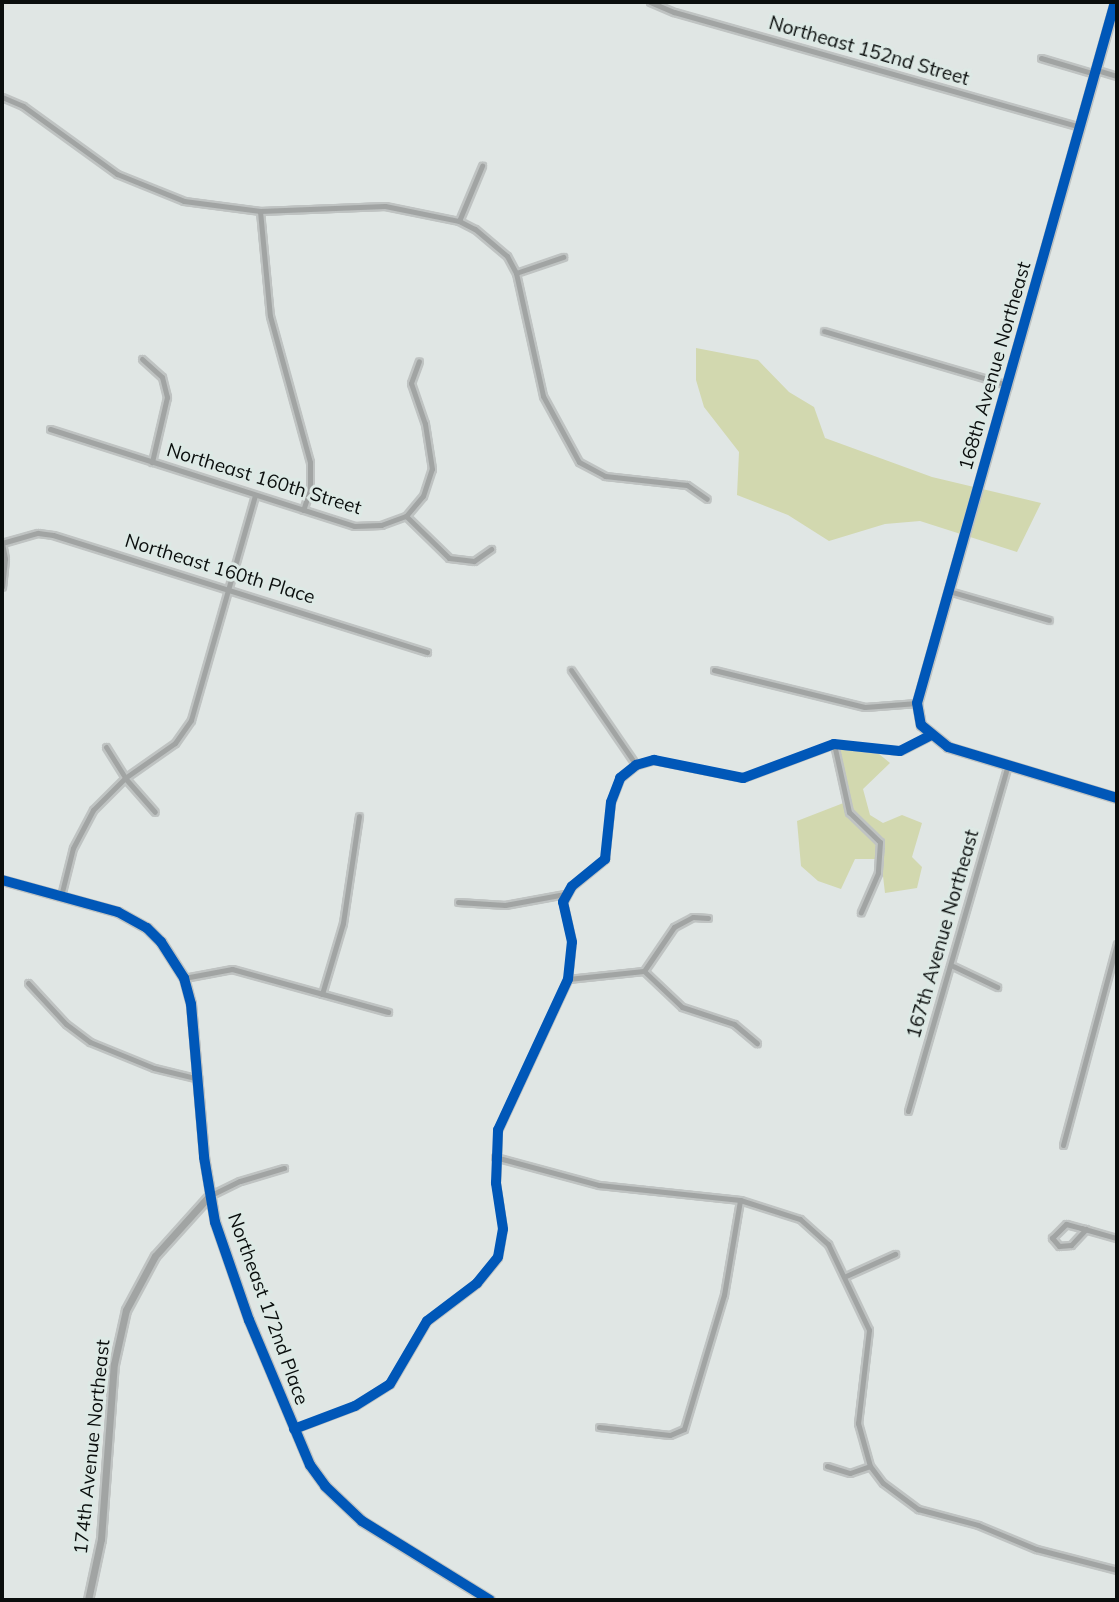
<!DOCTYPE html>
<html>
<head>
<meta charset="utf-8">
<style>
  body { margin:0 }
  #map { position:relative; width:1119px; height:1602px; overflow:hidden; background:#e0e6e4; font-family:Mulish,sans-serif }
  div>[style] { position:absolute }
  .green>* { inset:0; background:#d2d8af }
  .roads { filter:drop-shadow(2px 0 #bfc3c2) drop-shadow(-2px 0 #bfc3c2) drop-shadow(0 2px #bfc3c2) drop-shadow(0 -2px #bfc3c2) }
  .minor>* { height:5px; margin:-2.5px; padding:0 2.5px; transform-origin:2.5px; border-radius:2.5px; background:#a1a4a3 }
  .tertiary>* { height:7px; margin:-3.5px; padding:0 3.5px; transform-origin:3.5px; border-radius:3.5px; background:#a1a4a3 }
  .cycleway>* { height:10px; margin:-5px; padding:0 5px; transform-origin:5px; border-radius:5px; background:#0057b8 }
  span { translate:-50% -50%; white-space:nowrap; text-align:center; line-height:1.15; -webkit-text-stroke:6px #dde9e5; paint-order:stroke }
  .street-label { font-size:19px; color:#0a0e0d }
  .frame { position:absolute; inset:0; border:4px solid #0a0e0d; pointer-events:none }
</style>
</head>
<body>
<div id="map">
  <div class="green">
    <div style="clip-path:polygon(696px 348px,758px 360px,789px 392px,814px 407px,825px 438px,932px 477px,1041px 503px,1017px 552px,920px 521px,885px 524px,829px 541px,788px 515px,737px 495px,739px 452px,704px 407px,696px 380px)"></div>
    <div style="clip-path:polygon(834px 744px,873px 749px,890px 763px,863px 789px,870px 815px,883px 823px,902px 815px,922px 823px,912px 857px,922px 867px,917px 888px,885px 893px,881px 859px,855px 859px,841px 889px,818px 881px,801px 866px,797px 821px,846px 802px)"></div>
  </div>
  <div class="roads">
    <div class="minor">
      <div style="left:650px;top:2px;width:26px;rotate:23deg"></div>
      <div style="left:674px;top:12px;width:422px;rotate:15.8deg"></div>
      <div style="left:1041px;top:58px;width:56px;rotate:16.5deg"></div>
      <div style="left:1097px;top:70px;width:21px;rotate:17deg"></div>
      <div style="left:2px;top:97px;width:23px;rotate:23deg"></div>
      <div style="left:23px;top:106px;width:116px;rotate:35.9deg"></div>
      <div style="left:117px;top:174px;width:72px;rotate:21.9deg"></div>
      <div style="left:184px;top:201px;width:77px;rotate:7.5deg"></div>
      <div style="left:260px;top:211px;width:125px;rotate:-2.3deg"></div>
      <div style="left:385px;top:206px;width:76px;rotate:11.5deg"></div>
      <div style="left:459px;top:221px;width:18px;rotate:27deg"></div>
      <div style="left:475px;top:229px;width:42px;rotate:40.2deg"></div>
      <div style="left:507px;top:256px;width:19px;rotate:62deg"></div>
      <div style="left:516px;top:273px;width:126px;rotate:77.6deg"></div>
      <div style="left:543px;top:396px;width:75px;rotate:61.4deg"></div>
      <div style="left:579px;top:462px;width:30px;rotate:28deg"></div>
      <div style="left:605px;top:476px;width:82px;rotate:6.3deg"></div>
      <div style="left:687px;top:485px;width:24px;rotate:35deg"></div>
      <div style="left:260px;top:211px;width:105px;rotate:84.6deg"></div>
      <div style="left:270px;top:316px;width:151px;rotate:74.7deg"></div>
      <div style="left:310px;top:462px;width:27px;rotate:90deg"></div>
      <div style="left:310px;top:489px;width:22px;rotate:108deg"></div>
      <div style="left:459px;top:221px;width:60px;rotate:-67.3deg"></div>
      <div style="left:516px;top:273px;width:50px;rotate:-18.8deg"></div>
      <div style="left:824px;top:331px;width:192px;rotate:16.4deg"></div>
      <div style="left:142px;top:359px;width:27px;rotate:42deg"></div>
      <div style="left:162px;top:377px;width:21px;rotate:76deg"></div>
      <div style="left:167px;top:397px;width:67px;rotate:103deg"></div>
      <div style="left:50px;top:429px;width:319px;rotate:17.7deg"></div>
      <div style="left:354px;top:526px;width:27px;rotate:-2deg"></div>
      <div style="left:381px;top:525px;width:27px;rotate:-20deg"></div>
      <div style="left:406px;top:516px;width:60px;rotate:44.3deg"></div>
      <div style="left:449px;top:558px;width:25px;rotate:7deg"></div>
      <div style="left:474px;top:561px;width:21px;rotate:-35deg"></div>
      <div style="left:406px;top:516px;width:26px;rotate:-50deg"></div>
      <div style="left:423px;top:496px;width:28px;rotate:-72deg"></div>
      <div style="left:432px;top:469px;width:46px;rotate:-98.8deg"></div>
      <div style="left:425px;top:424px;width:43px;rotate:-108.9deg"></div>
      <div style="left:411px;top:383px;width:23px;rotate:-70deg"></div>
      <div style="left:2px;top:543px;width:37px;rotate:-16deg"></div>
      <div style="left:38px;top:533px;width:15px;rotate:8deg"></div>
      <div style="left:53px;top:535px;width:392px;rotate:17.4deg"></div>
      <div style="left:2px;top:543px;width:16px;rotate:79deg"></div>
      <div style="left:5px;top:559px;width:28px;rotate:96deg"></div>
      <div style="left:949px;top:591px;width:104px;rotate:16.2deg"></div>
      <div style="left:571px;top:670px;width:115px;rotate:55.6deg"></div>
      <div style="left:714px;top:670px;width:155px;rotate:13.8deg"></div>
      <div style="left:865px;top:707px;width:52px;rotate:-4.4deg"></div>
      <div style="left:834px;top:744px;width:70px;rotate:77.6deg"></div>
      <div style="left:849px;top:812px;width:43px;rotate:44.1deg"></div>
      <div style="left:880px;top:842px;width:31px;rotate:94deg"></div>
      <div style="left:878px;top:873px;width:43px;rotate:113.6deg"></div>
      <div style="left:106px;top:747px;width:36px;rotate:58deg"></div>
      <div style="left:125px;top:778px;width:45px;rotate:48.6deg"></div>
      <div style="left:61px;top:896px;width:49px;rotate:-76deg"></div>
      <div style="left:73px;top:848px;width:43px;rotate:-62.2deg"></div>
      <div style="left:93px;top:810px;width:45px;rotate:-45deg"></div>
      <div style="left:125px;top:778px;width:61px;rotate:-35deg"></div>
      <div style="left:175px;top:743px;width:28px;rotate:-55deg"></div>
      <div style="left:191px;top:720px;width:233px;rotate:-74.1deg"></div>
      <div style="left:458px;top:902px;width:47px;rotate:3.7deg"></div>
      <div style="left:505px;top:905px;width:61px;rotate:-10.4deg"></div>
      <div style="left:953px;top:966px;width:49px;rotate:25.5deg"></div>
      <div style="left:644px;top:971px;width:53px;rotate:-55.7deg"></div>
      <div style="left:674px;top:927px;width:21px;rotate:-28deg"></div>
      <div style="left:693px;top:917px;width:15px;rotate:4deg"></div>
      <div style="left:184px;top:978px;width:49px;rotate:-10.6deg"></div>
      <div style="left:232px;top:969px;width:162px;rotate:15.4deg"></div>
      <div style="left:568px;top:979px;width:76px;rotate:-6deg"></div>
      <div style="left:644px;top:971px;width:52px;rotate:43.5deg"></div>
      <div style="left:682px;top:1007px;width:55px;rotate:18.1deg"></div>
      <div style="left:734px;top:1024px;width:30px;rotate:40deg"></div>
      <div style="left:28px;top:983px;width:56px;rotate:47.2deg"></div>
      <div style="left:66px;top:1024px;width:30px;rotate:37deg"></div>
      <div style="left:90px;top:1042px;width:69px;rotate:22.1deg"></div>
      <div style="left:154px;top:1068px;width:46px;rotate:13.7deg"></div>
      <div style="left:322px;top:994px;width:74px;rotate:-73.5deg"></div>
      <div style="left:343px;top:923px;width:108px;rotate:-81.5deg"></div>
      <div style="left:908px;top:1111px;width:360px;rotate:-73.9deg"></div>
      <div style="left:1063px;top:1145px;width:208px;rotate:-75deg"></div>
      <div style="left:495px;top:1157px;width:108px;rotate:15.1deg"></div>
      <div style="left:599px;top:1185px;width:142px;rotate:6.1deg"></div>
      <div style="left:740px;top:1200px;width:63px;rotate:17.6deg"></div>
      <div style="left:800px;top:1219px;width:38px;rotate:42deg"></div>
      <div style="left:828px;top:1244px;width:95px;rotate:64.5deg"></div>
      <div style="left:869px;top:1330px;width:94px;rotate:96.7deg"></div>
      <div style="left:858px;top:1423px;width:45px;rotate:74.4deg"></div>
      <div style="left:870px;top:1466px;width:21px;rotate:53deg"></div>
      <div style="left:883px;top:1483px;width:44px;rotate:36.6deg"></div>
      <div style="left:918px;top:1509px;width:62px;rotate:14.9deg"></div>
      <div style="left:978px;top:1525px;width:63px;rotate:22.5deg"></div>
      <div style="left:1036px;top:1549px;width:84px;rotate:14.5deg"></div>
      <div style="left:209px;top:1196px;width:34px;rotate:-26deg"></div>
      <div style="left:240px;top:1181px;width:46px;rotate:-16.5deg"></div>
      <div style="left:1086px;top:1229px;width:22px;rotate:133deg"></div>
      <div style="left:1071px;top:1245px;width:12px;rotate:175deg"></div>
      <div style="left:1059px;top:1246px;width:11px;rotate:-131deg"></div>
      <div style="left:1052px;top:1238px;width:20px;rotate:-45deg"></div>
      <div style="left:1066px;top:1224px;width:16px;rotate:15deg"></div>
      <div style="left:1081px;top:1228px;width:37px;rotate:16deg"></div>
      <div style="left:846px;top:1276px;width:54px;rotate:-24.2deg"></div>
      <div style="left:599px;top:1427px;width:71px;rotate:6.4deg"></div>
      <div style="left:670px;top:1435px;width:15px;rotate:-23deg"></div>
      <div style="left:684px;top:1429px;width:140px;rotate:-73.4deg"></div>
      <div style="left:724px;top:1295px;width:96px;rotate:-80.4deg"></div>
      <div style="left:294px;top:1429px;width:65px;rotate:-20.7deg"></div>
      <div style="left:355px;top:1406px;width:41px;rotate:-32.2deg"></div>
      <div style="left:390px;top:1384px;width:73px;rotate:-59.6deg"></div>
      <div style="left:427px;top:1321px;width:63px;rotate:-37.2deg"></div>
      <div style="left:477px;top:1283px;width:33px;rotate:-51deg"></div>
      <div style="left:498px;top:1257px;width:28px;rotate:-80deg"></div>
      <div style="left:503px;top:1229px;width:47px;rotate:-98.7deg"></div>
      <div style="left:496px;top:1183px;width:53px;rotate:-87.8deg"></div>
      <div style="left:498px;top:1130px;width:166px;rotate:-65.1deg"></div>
      <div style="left:568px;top:979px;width:37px;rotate:-84deg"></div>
      <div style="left:572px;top:942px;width:41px;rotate:-102.7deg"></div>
      <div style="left:563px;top:902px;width:18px;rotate:-61deg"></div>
      <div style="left:572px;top:886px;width:43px;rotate:-39.3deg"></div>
      <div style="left:605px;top:859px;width:57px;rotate:-84deg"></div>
      <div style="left:611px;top:802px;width:26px;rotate:-69deg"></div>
      <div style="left:620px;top:778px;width:21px;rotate:-39deg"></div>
      <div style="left:636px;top:765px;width:19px;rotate:-16deg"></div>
      <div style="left:654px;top:760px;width:91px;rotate:11.4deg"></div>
      <div style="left:743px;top:778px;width:97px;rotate:-20.5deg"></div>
      <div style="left:834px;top:744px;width:66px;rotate:6.1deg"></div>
      <div style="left:900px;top:751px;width:34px;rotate:-27deg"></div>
      <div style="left:827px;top:1466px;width:24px;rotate:17deg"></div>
      <div style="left:850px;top:1473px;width:21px;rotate:-19deg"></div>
    </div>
    <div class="tertiary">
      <div style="left:1115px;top:2px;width:728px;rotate:105.77deg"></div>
      <div style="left:917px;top:703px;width:22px;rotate:80deg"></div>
      <div style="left:921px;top:725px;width:35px;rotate:39deg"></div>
      <div style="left:948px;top:747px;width:177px;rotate:16.8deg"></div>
      <div style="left:2px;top:880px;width:120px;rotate:15.4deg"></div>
      <div style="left:118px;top:912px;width:33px;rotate:29deg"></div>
      <div style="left:147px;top:928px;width:20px;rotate:45deg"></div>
      <div style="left:161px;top:942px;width:43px;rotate:57.4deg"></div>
      <div style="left:184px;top:978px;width:27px;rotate:75deg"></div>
      <div style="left:191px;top:1004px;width:154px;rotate:85.1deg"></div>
      <div style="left:204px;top:1157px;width:66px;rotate:80.4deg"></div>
      <div style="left:215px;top:1222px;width:104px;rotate:70.9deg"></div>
      <div style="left:249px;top:1320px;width:157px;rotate:67.2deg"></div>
      <div style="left:310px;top:1465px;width:26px;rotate:54deg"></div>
      <div style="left:325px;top:1486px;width:51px;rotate:43.4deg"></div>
      <div style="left:362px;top:1521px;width:150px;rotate:31.7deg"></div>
      <div style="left:88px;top:1600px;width:62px;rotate:-78deg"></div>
      <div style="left:101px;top:1539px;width:175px;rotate:-85.8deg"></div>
      <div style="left:114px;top:1364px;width:55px;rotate:-77.5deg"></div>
      <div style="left:126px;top:1310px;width:61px;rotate:-61.8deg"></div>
      <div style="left:155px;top:1256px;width:81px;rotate:-48deg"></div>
    </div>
  </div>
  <div class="cycleway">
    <div style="left:1115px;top:2px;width:728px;rotate:105.77deg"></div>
    <div style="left:917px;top:703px;width:22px;rotate:80deg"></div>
    <div style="left:921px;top:725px;width:35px;rotate:39deg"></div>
    <div style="left:948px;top:747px;width:177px;rotate:16.8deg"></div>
    <div style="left:2px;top:880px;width:120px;rotate:15.4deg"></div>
    <div style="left:118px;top:912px;width:33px;rotate:29deg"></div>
    <div style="left:147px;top:928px;width:20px;rotate:45deg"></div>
    <div style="left:161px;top:942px;width:43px;rotate:57.4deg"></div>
    <div style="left:184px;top:978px;width:27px;rotate:75deg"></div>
    <div style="left:191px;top:1004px;width:154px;rotate:85.1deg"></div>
    <div style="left:204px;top:1157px;width:66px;rotate:80.4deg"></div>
    <div style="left:215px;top:1222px;width:104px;rotate:70.9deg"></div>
    <div style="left:249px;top:1320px;width:157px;rotate:67.2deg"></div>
    <div style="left:310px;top:1465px;width:26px;rotate:54deg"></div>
    <div style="left:325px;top:1486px;width:51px;rotate:43.4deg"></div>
    <div style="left:362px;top:1521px;width:150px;rotate:31.7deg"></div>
    <div style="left:294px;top:1429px;width:65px;rotate:-20.7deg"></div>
    <div style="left:355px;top:1406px;width:41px;rotate:-32.2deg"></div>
    <div style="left:390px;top:1384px;width:73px;rotate:-59.6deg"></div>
    <div style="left:427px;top:1321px;width:63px;rotate:-37.2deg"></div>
    <div style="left:477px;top:1283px;width:33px;rotate:-51deg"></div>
    <div style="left:498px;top:1257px;width:28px;rotate:-80deg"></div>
    <div style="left:503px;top:1229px;width:47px;rotate:-98.7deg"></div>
    <div style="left:496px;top:1183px;width:53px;rotate:-87.8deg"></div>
    <div style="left:498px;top:1130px;width:166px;rotate:-65.1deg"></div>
    <div style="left:568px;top:979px;width:37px;rotate:-84deg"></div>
    <div style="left:572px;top:942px;width:41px;rotate:-102.7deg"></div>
    <div style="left:563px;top:902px;width:18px;rotate:-61deg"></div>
    <div style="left:572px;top:886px;width:43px;rotate:-39.3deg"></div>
    <div style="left:605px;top:859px;width:57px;rotate:-84deg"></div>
    <div style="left:611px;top:802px;width:26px;rotate:-69deg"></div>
    <div style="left:620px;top:778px;width:21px;rotate:-39deg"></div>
    <div style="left:636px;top:765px;width:19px;rotate:-16deg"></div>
    <div style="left:654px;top:760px;width:91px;rotate:11.4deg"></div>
    <div style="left:743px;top:778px;width:97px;rotate:-20.5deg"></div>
    <div style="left:834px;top:744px;width:66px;rotate:6.1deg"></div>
    <div style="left:900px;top:751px;width:34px;rotate:-27deg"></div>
  </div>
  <div class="street-label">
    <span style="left:869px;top:51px;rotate:16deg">Northeast 152nd Street</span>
    <span style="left:995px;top:366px;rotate:-74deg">168th Avenue Northeast</span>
    <span style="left:264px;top:479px;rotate:17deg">Northeast 160th Street</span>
    <span style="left:220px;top:569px;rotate:17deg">Northeast 160th Place</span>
    <span style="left:943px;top:934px;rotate:-74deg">167th Avenue Northeast</span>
    <span style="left:268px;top:1309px;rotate:70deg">Northeast 172nd Place</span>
    <span style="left:92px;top:1447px;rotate:-84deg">174th Avenue Northeast</span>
  </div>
  <div class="frame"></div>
</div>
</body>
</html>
